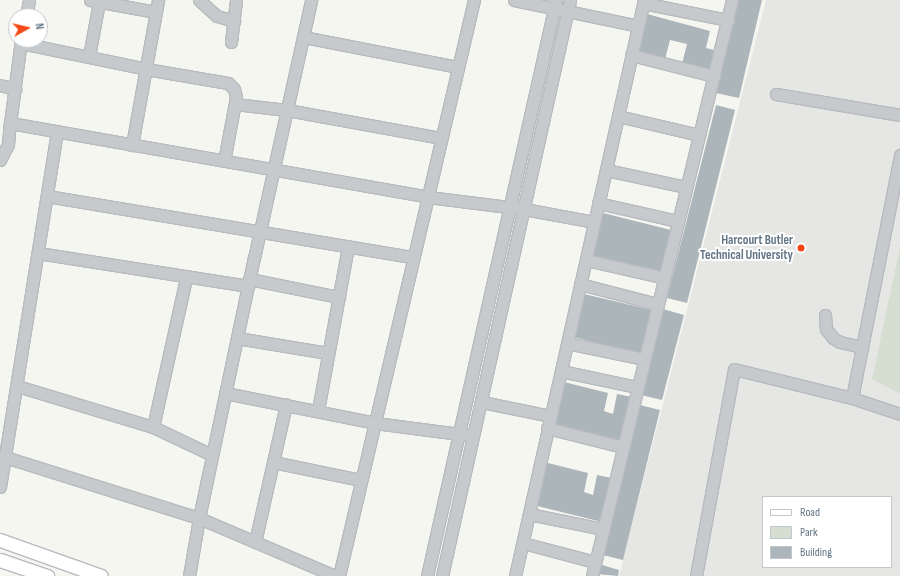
<!DOCTYPE html>
<html>
<head>
<meta charset="utf-8">
<style>
  body { margin:0 }
  #map { position:relative; width:900px; height:576px; overflow:hidden; background:#f6f6f1; font-family:"Sofia Sans Condensed",sans-serif }
  div>[style] { position:absolute }
  .built>* { inset:0; background:#e6e7e5 }
  .green>* { inset:0; background:#d6ded2 }
  .building>* { inset:0; background:#acb5ba }
  .roads { filter:drop-shadow(1px 0 #b7bbbf) drop-shadow(-1px 0 #b7bbbf) drop-shadow(0 1px #b7bbbf) drop-shadow(0 -1px #b7bbbf) }
  .minor>* { height:11px; margin:-5.5px; padding:0 5.5px; transform-origin:5.5px; border-radius:5.5px; background:#c7cacd }
  .major>* { height:13px; margin:-6.5px; padding:0 6.5px; transform-origin:6.5px; border-radius:6.5px; background:#fff }
  .dots>* { width:11px; height:11px; translate:-50% -50%; box-sizing:border-box; border:2px solid #fff; border-radius:50% }
  span { translate:-50% -50%; white-space:nowrap; text-align:center; line-height:1.15; -webkit-text-stroke:4px #fff; paint-order:stroke }
  .poi-label { font-size:13px; color:#617585; font-weight:700 }
  .right { translate:-100% -50%; text-align:right }
  .legend { position:absolute; left:762px; top:496px; width:130px; height:72px; box-sizing:border-box; background:#fff; border:1px solid #c0c8ce; margin:0; padding:5px 7px; list-style:none; font-size:12px; color:#617585 }
  .legend li { display:flex; align-items:center; gap:8px; height:20px }
  .legend b { width:20px; border:1px solid #c0c8ce }
  .north { position:absolute; left:8px; top:8px; width:40px; height:40px; box-sizing:border-box; background:#fff; border:1px solid #c0c8ce; border-radius:50%; rotate:82deg; font-size:11px; font-weight:700; line-height:16px; text-align:center; color:#617585 }
  .north::after { content:''; display:block; margin:auto; width:14px; height:18px; background:#f44713; clip-path:polygon(50% 0,100% 100%,50% 72%,0 100%) }
</style>
</head>
<body>
<div id="map">
  <div class="built">
    <div style="clip-path:polygon(evenodd,766px 0,900px 0,900px 576px,619px 576px,766px 0,763px 497px,891px 497px,891px 567px,763px 567px,763px 497px)"></div>
  </div>
  <div class="green">
    <div style="clip-path:polygon(900px 247px,900px 394px,872px 379px)"></div>
  </div>
  <div class="building">
    <div style="clip-path:polygon(738px 0,762px 0,739px 98px,716px 93px)"></div>
    <div style="clip-path:polygon(647px 14px,710px 31px,706px 48px,718px 51px,713px 72px,682px 64px,687px 44px,670px 40px,665px 59px,637px 52px)"></div>
    <div style="clip-path:polygon(716px 105px,735px 110px,687px 303px,667px 298px)"></div>
    <div style="clip-path:polygon(603px 213px,671px 230px,661px 273px,592px 257px)"></div>
    <div style="clip-path:polygon(584px 294px,652px 310px,642px 354px,573px 337px)"></div>
    <div style="clip-path:polygon(663px 309px,684px 315px,662px 400px,641px 395px)"></div>
    <div style="clip-path:polygon(564px 382px,608px 393px,604px 411px,613px 414px,617px 394px,632px 397px,622px 441px,553px 424px)"></div>
    <div style="clip-path:polygon(640px 405px,660px 410px,623px 560px,603px 555px)"></div>
    <div style="clip-path:polygon(544px 462px,588px 473px,584px 492px,593px 495px,597px 475px,612px 478px,602px 522px,533px 505px)"></div>
    <div style="clip-path:polygon(599px 564px,619px 570px,618px 576px,597px 574px)"></div>
  </div>
  <div class="roads">
    <div class="minor">
      <div style="left:90px;top:0;width:67px;rotate:10.3deg"></div>
      <div style="left:199px;top:0;width:24px;rotate:42deg"></div>
      <div style="left:217px;top:16px;width:18px;rotate:16deg"></div>
      <div style="left:514px;top:0;width:127px;rotate:11.8deg"></div>
      <div style="left:643px;top:3px;width:87px;rotate:11.3deg"></div>
      <div style="left:26px;top:16px;width:16px;rotate:-79deg"></div>
      <div style="left:303px;top:37px;width:158px;rotate:11deg"></div>
      <div style="left:21px;top:40px;width:84px;rotate:97.5deg"></div>
      <div style="left:10px;top:123px;width:424px;rotate:10deg"></div>
      <div style="left:428px;top:197px;width:97px;rotate:7.1deg"></div>
      <div style="left:524px;top:209px;width:71px;rotate:10.5deg"></div>
      <div style="left:231px;top:42px;width:42px;rotate:-83.2deg"></div>
      <div style="left:21px;top:43px;width:128px;rotate:11.7deg"></div>
      <div style="left:146px;top:69px;width:83px;rotate:9.7deg"></div>
      <div style="left:228px;top:83px;width:8px;rotate:45deg"></div>
      <div style="left:234px;top:89px;width:8px;rotate:76deg"></div>
      <div style="left:236px;top:97px;width:65px;rotate:100.6deg"></div>
      <div style="left:631px;top:55px;width:86px;rotate:14.2deg"></div>
      <div style="left:89px;top:56px;width:55px;rotate:-79.5deg"></div>
      <div style="left:0;top:85px;width:16px;rotate:15deg"></div>
      <div style="left:776px;top:94px;width:126px;rotate:9.6deg"></div>
      <div style="left:235px;top:104px;width:52px;rotate:6.6deg"></div>
      <div style="left:287px;top:110px;width:157px;rotate:10.3deg"></div>
      <div style="left:618px;top:116px;width:83px;rotate:13.2deg"></div>
      <div style="left:132px;top:145px;width:147px;rotate:-79.8deg"></div>
      <div style="left:0;top:160px;width:18px;rotate:-63deg"></div>
      <div style="left:8px;top:144px;width:21px;rotate:-85deg"></div>
      <div style="left:606px;top:170px;width:81px;rotate:12.1deg"></div>
      <div style="left:47px;top:196px;width:371px;rotate:9.5deg"></div>
      <div style="left:598px;top:203px;width:81px;rotate:12.8deg"></div>
      <div style="left:38px;top:253px;width:213px;rotate:8.9deg"></div>
      <div style="left:586px;top:260px;width:81px;rotate:12.8deg"></div>
      <div style="left:249px;top:279px;width:92px;rotate:11.3deg"></div>
      <div style="left:580px;top:284px;width:80px;rotate:14.6deg"></div>
      <div style="left:825px;top:315px;width:14px;rotate:86deg"></div>
      <div style="left:826px;top:329px;width:11px;rotate:52deg"></div>
      <div style="left:833px;top:338px;width:8px;rotate:30deg"></div>
      <div style="left:840px;top:342px;width:23px;rotate:13deg"></div>
      <div style="left:237px;top:338px;width:92px;rotate:9.4deg"></div>
      <div style="left:567px;top:343px;width:79px;rotate:11.7deg"></div>
      <div style="left:561px;top:371px;width:78px;rotate:11.9deg"></div>
      <div style="left:17px;top:386px;width:142px;rotate:16.8deg"></div>
      <div style="left:153px;top:427px;width:65px;rotate:25.4deg"></div>
      <div style="left:225px;top:393px;width:153px;rotate:11.3deg"></div>
      <div style="left:375px;top:423px;width:93px;rotate:7.4deg"></div>
      <div style="left:852px;top:398px;width:248px;rotate:-78.8deg"></div>
      <div style="left:482px;top:402px;width:69px;rotate:11.6deg"></div>
      <div style="left:318px;top:410px;width:166px;rotate:-79.6deg"></div>
      <div style="left:153px;top:427px;width:153px;rotate:-77.5deg"></div>
      <div style="left:547px;top:428px;width:78px;rotate:14deg"></div>
      <div style="left:5px;top:457px;width:203px;rotate:17.5deg"></div>
      <div style="left:199px;top:518px;width:148px;rotate:23.1deg"></div>
      <div style="left:273px;top:462px;width:90px;rotate:11.6deg"></div>
      <div style="left:0;top:487px;width:359px;rotate:-80.9deg"></div>
      <div style="left:529px;top:514px;width:76px;rotate:11.5deg"></div>
      <div style="left:255px;top:542px;width:141px;rotate:-77.3deg"></div>
      <div style="left:523px;top:543px;width:74px;rotate:14.8deg"></div>
      <div style="left:189px;top:576px;width:59px;rotate:-80.2deg"></div>
      <div style="left:199px;top:518px;width:266px;rotate:-78.1deg"></div>
      <div style="left:254px;top:258px;width:264px;rotate:-77.5deg"></div>
      <div style="left:339px;top:576px;width:592px;rotate:-76.81deg"></div>
      <div style="left:427px;top:576px;width:590px;rotate:-77.38deg"></div>
      <div style="left:442px;top:576px;width:590px;rotate:-77.47deg"></div>
      <div style="left:515px;top:576px;width:590px;rotate:-77.38deg"></div>
      <div style="left:592px;top:576px;width:593px;rotate:-76.34deg"></div>
      <div style="left:696px;top:576px;width:210px;rotate:-79.6deg"></div>
      <div style="left:734px;top:369px;width:122px;rotate:13.8deg"></div>
      <div style="left:852px;top:398px;width:51px;rotate:18.4deg"></div>
    </div>
    <div class="major">
      <div style="left:0;top:540px;width:107px;rotate:19.6deg"></div>
      <div style="left:0;top:560px;width:50px;rotate:18.8deg"></div>
    </div>
  </div>
  <div class="dots">
    <div style="left:801px;top:248px;background:#f44713"></div>
  </div>
  <div class="poi-label">
    <span class="right" style="left:793px;top:248px">Harcourt Butler<br>Technical University</span>
  </div>
  <ul class="legend">
  <li><b style="height:5px;background:#fff"></b>Road</li>
  <li><b style="height:11px;background:#d6ded2"></b>Park</li>
  <li><b style="height:11px;background:#acb5ba"></b>Building</li>
  </ul>
  <div class="north">N</div>
</div>
</body>
</html>
